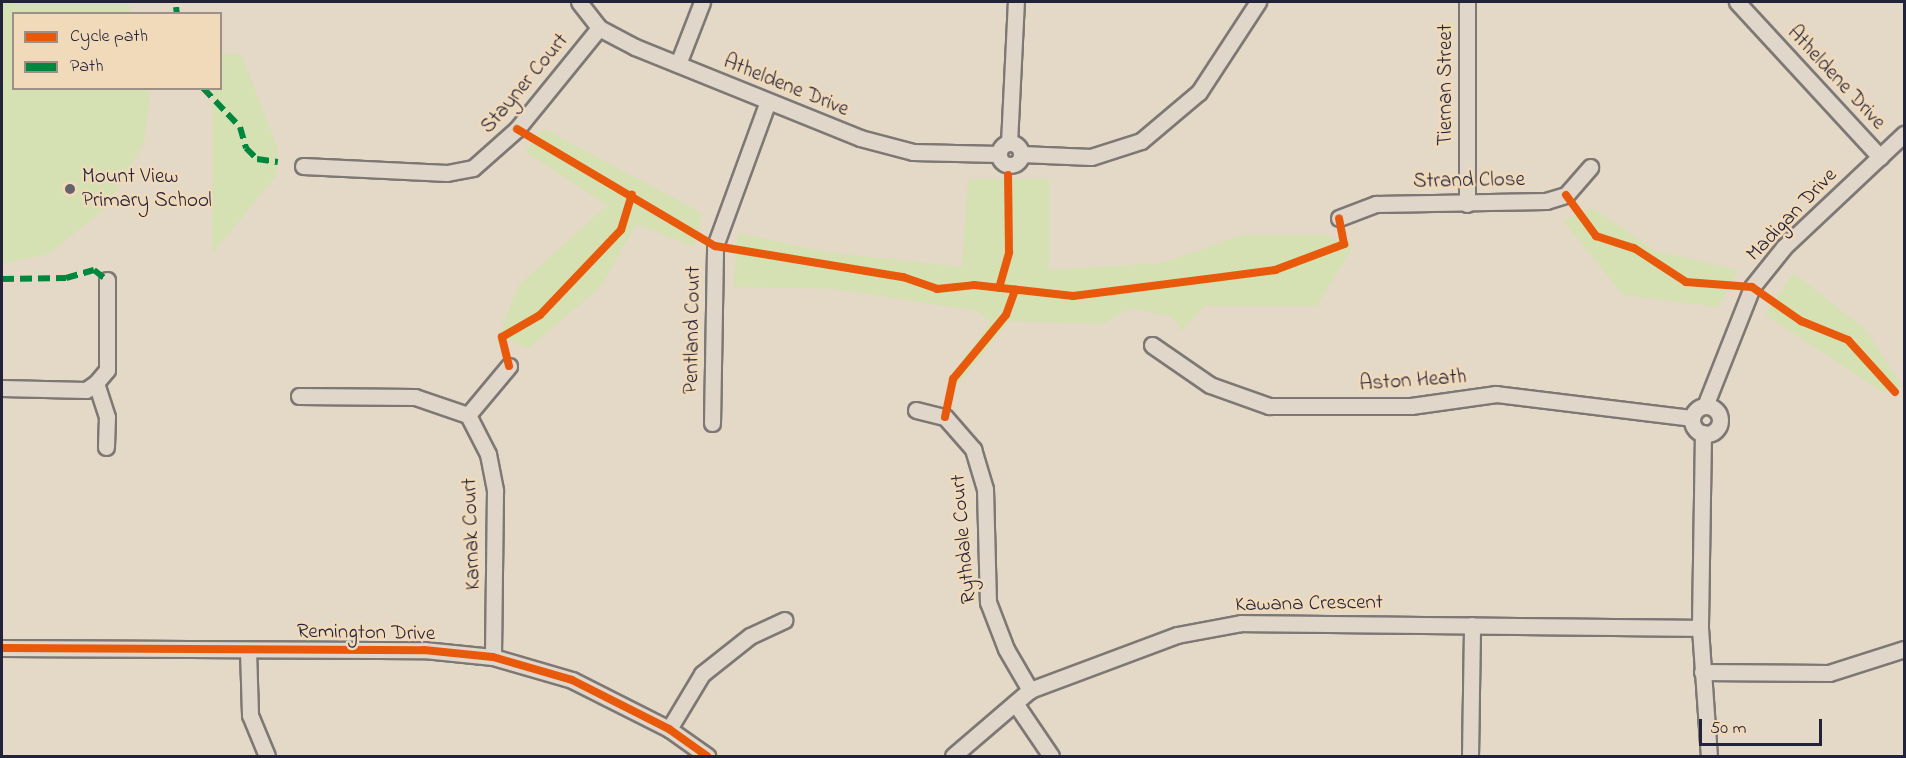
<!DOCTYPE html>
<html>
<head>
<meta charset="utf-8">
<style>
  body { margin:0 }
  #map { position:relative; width:1906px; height:758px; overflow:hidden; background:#e4d8c6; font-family:"Indie Flower",sans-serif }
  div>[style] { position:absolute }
  .green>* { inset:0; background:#d5e1b2 }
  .roads { filter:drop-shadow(2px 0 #7e7875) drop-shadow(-2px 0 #7e7875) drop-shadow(0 2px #7e7875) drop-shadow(0 -2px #7e7875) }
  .street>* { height:15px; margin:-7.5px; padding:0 7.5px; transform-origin:7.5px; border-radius:7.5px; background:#e0d7ca }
  .street>.ring { margin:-7.5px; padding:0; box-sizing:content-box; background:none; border:15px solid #e0d7ca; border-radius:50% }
  .quiet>* { height:6px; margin-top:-3px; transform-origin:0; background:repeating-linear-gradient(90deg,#00873e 0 12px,transparent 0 18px) }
  .cycleway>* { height:8px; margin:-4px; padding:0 4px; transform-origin:4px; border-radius:4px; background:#e8590c }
  .dots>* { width:16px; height:16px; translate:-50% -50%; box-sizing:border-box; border:3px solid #f1dab9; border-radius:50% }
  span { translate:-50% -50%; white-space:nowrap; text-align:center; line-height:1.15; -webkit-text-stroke:5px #f1dab9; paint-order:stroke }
  .street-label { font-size:21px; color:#22223b }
  .poi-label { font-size:21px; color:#22223b }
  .left { translate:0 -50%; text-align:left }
  .frame { position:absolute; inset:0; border:3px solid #22223b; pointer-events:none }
  .legend { position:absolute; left:12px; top:12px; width:210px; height:78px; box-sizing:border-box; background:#f1dab9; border:2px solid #9e9087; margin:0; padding:8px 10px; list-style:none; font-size:18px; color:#22223b }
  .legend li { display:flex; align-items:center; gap:12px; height:30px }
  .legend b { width:30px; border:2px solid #9e9087 }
  .scale { position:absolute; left:1699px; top:719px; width:123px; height:27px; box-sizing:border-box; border:3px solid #22223b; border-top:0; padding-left:8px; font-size:18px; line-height:21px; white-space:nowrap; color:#22223b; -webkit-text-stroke:4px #f1dab9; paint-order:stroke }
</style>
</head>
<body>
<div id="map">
  <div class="green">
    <div style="clip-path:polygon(2px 2px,127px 2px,132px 13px,14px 14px,14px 88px,148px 89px,149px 105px,144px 143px,105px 209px,48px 254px,2px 264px)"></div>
    <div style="clip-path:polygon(221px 54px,241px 54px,278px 149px,276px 176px,212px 254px,213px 89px,220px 88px)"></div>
    <div style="clip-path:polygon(544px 129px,702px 213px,694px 247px,637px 224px,600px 287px,528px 349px,508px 340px,496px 343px,518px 286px,607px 205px,525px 152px)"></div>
    <div style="clip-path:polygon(968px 179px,1049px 179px,1049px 270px,1163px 263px,1242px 235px,1325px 235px,1353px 246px,1317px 306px,1204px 306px,1182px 331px,1172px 317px,1131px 308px,1102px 324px,1009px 321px,957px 386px,950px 377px,990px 323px,978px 311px,837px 289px,733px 287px,738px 233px,825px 252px,962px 267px)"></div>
    <div style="clip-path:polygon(1592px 208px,1656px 251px,1738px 270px,1718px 307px,1623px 295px,1563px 221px)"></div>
    <div style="clip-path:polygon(1793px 273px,1865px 329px,1902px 386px,1884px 393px,1765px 315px)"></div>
  </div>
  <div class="roads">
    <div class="street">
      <div style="left:579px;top:2px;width:33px;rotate:52deg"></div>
      <div style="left:599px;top:28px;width:41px;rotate:27.8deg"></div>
      <div style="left:635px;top:47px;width:243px;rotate:22deg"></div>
      <div style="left:860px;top:138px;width:55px;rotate:14.8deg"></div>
      <div style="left:913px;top:152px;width:86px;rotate:1.3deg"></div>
      <div style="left:1737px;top:2px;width:211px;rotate:47.3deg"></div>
      <div style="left:678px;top:64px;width:66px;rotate:-68.8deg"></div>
      <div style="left:1009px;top:143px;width:141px;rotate:-87.2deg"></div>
      <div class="ring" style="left:999px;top:143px;width:7px;height:7px"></div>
      <div style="left:1021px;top:154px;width:70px;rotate:2.5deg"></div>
      <div style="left:1091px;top:157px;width:52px;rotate:-17.7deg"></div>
      <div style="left:1141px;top:141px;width:76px;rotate:-40.2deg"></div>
      <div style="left:1199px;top:92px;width:108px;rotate:-56.8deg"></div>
      <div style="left:303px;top:166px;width:144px;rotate:2.8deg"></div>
      <div style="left:447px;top:173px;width:26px;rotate:-11deg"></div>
      <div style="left:473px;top:168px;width:59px;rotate:-41.6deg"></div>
      <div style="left:517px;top:129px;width:130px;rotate:-50.9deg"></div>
      <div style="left:1467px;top:204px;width:202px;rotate:-90deg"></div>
      <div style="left:1339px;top:218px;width:40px;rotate:-21deg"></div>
      <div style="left:1376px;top:204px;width:170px;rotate:-1deg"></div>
      <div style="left:1546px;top:201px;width:21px;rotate:-17deg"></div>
      <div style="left:1566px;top:195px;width:37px;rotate:-49deg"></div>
      <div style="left:1152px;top:345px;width:70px;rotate:34.6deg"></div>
      <div style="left:1210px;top:385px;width:63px;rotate:19.6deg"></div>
      <div style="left:1269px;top:406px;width:142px"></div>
      <div style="left:1411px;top:406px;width:86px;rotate:-8deg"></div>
      <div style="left:1496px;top:394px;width:197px;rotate:7deg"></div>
      <div style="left:96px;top:383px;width:36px;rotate:72deg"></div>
      <div style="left:107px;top:417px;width:30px;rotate:92deg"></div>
      <div style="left:2px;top:388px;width:84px;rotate:1.4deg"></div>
      <div style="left:86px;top:390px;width:12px;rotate:-35deg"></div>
      <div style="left:96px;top:383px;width:17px;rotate:-50deg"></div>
      <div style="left:107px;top:370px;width:90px;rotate:-90deg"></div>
      <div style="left:299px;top:396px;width:116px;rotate:0.5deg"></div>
      <div style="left:415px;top:397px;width:56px;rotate:18.8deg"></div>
      <div style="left:468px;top:415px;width:44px;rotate:62.9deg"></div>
      <div style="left:488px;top:454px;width:38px;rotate:79deg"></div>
      <div style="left:495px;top:491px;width:166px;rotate:90.7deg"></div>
      <div style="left:1705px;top:406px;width:128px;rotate:-68.4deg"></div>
      <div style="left:1752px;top:287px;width:51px;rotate:-51.3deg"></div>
      <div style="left:1784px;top:247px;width:165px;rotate:-43.3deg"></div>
      <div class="ring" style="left:1692px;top:406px;width:13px;height:13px"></div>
      <div style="left:916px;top:410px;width:30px;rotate:14deg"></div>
      <div style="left:945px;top:417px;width:43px;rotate:48.8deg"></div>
      <div style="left:973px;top:449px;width:42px;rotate:73.3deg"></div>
      <div style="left:985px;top:489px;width:113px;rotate:88.5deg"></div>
      <div style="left:988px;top:602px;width:50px;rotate:69deg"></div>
      <div style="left:1006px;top:649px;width:48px;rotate:59.7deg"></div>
      <div style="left:468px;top:415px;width:64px;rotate:-50.1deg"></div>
      <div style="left:712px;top:423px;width:177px;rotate:-89deg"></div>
      <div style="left:715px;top:246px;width:151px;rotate:-69.9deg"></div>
      <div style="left:1703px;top:433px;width:195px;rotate:90.9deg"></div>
      <div style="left:1700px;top:628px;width:128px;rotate:86deg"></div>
      <div style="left:2px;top:648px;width:422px;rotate:0.3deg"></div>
      <div style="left:424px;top:650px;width:69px;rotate:5.8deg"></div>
      <div style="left:493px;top:657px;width:82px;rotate:16.2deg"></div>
      <div style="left:572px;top:680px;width:109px;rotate:26.8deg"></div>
      <div style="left:669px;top:729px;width:47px;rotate:35.4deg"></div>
      <div style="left:248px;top:650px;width:65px;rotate:88.2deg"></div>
      <div style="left:250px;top:715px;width:44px;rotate:67.5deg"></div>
      <div style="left:1702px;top:672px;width:127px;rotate:0.5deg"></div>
      <div style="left:1829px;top:673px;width:79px;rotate:-17.7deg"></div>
      <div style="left:1015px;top:703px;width:64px;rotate:55.8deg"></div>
      <div style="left:669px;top:729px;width:64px;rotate:-59deg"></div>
      <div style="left:702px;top:674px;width:61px;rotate:-38.4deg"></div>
      <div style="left:750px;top:636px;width:38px;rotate:-25deg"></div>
      <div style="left:953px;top:756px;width:101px;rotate:-40.6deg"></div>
      <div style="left:1030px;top:690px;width:157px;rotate:-20.5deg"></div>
      <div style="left:1177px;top:635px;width:65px;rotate:-10.6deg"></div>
      <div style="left:1241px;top:623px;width:459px;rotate:0.6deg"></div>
      <div style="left:1470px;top:756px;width:131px;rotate:-89.1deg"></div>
    </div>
  </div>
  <div class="quiet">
    <div style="left:176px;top:7px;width:7px;rotate:82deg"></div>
    <div style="left:203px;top:88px;width:54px;rotate:46.5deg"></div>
    <div style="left:240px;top:127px;width:22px;rotate:74deg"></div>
    <div style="left:246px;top:148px;width:16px;rotate:45deg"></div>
    <div style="left:257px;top:159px;width:21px;rotate:8deg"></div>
    <div style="left:2px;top:279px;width:64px;rotate:-0.9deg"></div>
    <div style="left:66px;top:278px;width:29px;rotate:-16deg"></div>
    <div style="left:94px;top:270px;width:16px;rotate:38deg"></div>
  </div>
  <div class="cycleway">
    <div style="left:517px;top:129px;width:230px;rotate:30.6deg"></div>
    <div style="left:715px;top:246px;width:191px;rotate:9.4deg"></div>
    <div style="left:903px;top:277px;width:36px;rotate:19deg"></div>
    <div style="left:937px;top:289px;width:37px;rotate:-6deg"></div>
    <div style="left:974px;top:285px;width:100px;rotate:6.3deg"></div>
    <div style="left:1073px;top:296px;width:204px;rotate:-7.3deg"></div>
    <div style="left:1275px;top:270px;width:74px;rotate:-20.6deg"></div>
    <div style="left:1344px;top:244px;width:26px;rotate:-101deg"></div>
    <div style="left:1566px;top:195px;width:51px;rotate:53.8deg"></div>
    <div style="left:1596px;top:236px;width:40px;rotate:18deg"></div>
    <div style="left:1634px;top:248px;width:62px;rotate:33.2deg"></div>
    <div style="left:1686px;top:282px;width:66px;rotate:4.3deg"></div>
    <div style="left:1752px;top:287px;width:60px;rotate:34.8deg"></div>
    <div style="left:1801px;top:321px;width:51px;rotate:22deg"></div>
    <div style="left:1848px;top:340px;width:70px;rotate:47.9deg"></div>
    <div style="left:999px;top:288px;width:37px;rotate:-74deg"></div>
    <div style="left:1009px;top:252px;width:77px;rotate:-90.7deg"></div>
    <div style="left:509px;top:366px;width:30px;rotate:-104deg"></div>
    <div style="left:502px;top:337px;width:44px;rotate:-30.1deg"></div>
    <div style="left:540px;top:315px;width:117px;rotate:-46.4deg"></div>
    <div style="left:621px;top:230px;width:37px;rotate:-73deg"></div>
    <div style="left:945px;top:417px;width:39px;rotate:-78deg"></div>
    <div style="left:953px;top:379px;width:83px;rotate:-50.4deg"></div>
    <div style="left:1006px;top:315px;width:27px;rotate:-70deg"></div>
    <div style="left:2px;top:648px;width:422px;rotate:0.3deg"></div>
    <div style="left:424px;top:650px;width:69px;rotate:5.8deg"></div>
    <div style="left:493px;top:657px;width:82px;rotate:16.2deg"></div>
    <div style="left:572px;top:680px;width:109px;rotate:26.8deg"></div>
    <div style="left:669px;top:729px;width:47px;rotate:35.4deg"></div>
  </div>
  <div class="dots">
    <div style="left:70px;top:189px;background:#66626c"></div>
  </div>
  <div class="street-label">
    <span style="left:1836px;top:78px;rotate:47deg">Atheldene Drive</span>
    <span style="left:525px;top:84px;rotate:-50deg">Stayner Court</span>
    <span style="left:1446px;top:85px;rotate:-90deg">Tiernan Street</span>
    <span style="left:786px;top:86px;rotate:22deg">Atheldene Drive</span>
    <span style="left:1469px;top:181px;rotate:-1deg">Strand Close</span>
    <span style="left:1792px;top:215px;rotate:-46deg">Madigan Drive</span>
    <span style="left:693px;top:330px;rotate:-89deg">Pentland Court</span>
    <span style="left:1413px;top:381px;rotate:-4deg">Aston Heath</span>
    <span style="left:472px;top:534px;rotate:-92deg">Karnak Court</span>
    <span style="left:964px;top:539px;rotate:-95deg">Rythdale Court</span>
    <span style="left:1309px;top:604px;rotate:-1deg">Kawana Crescent</span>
    <span style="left:366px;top:633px;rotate:1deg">Remington Drive</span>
  </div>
  <div class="poi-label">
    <span class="left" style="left:82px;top:189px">Mount View<br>Primary School</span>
  </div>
  <div class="frame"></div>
  <ul class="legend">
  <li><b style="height:8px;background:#e8590c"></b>Cycle path</li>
  <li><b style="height:8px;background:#00873e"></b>Path</li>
  </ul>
  <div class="scale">50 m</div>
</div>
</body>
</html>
